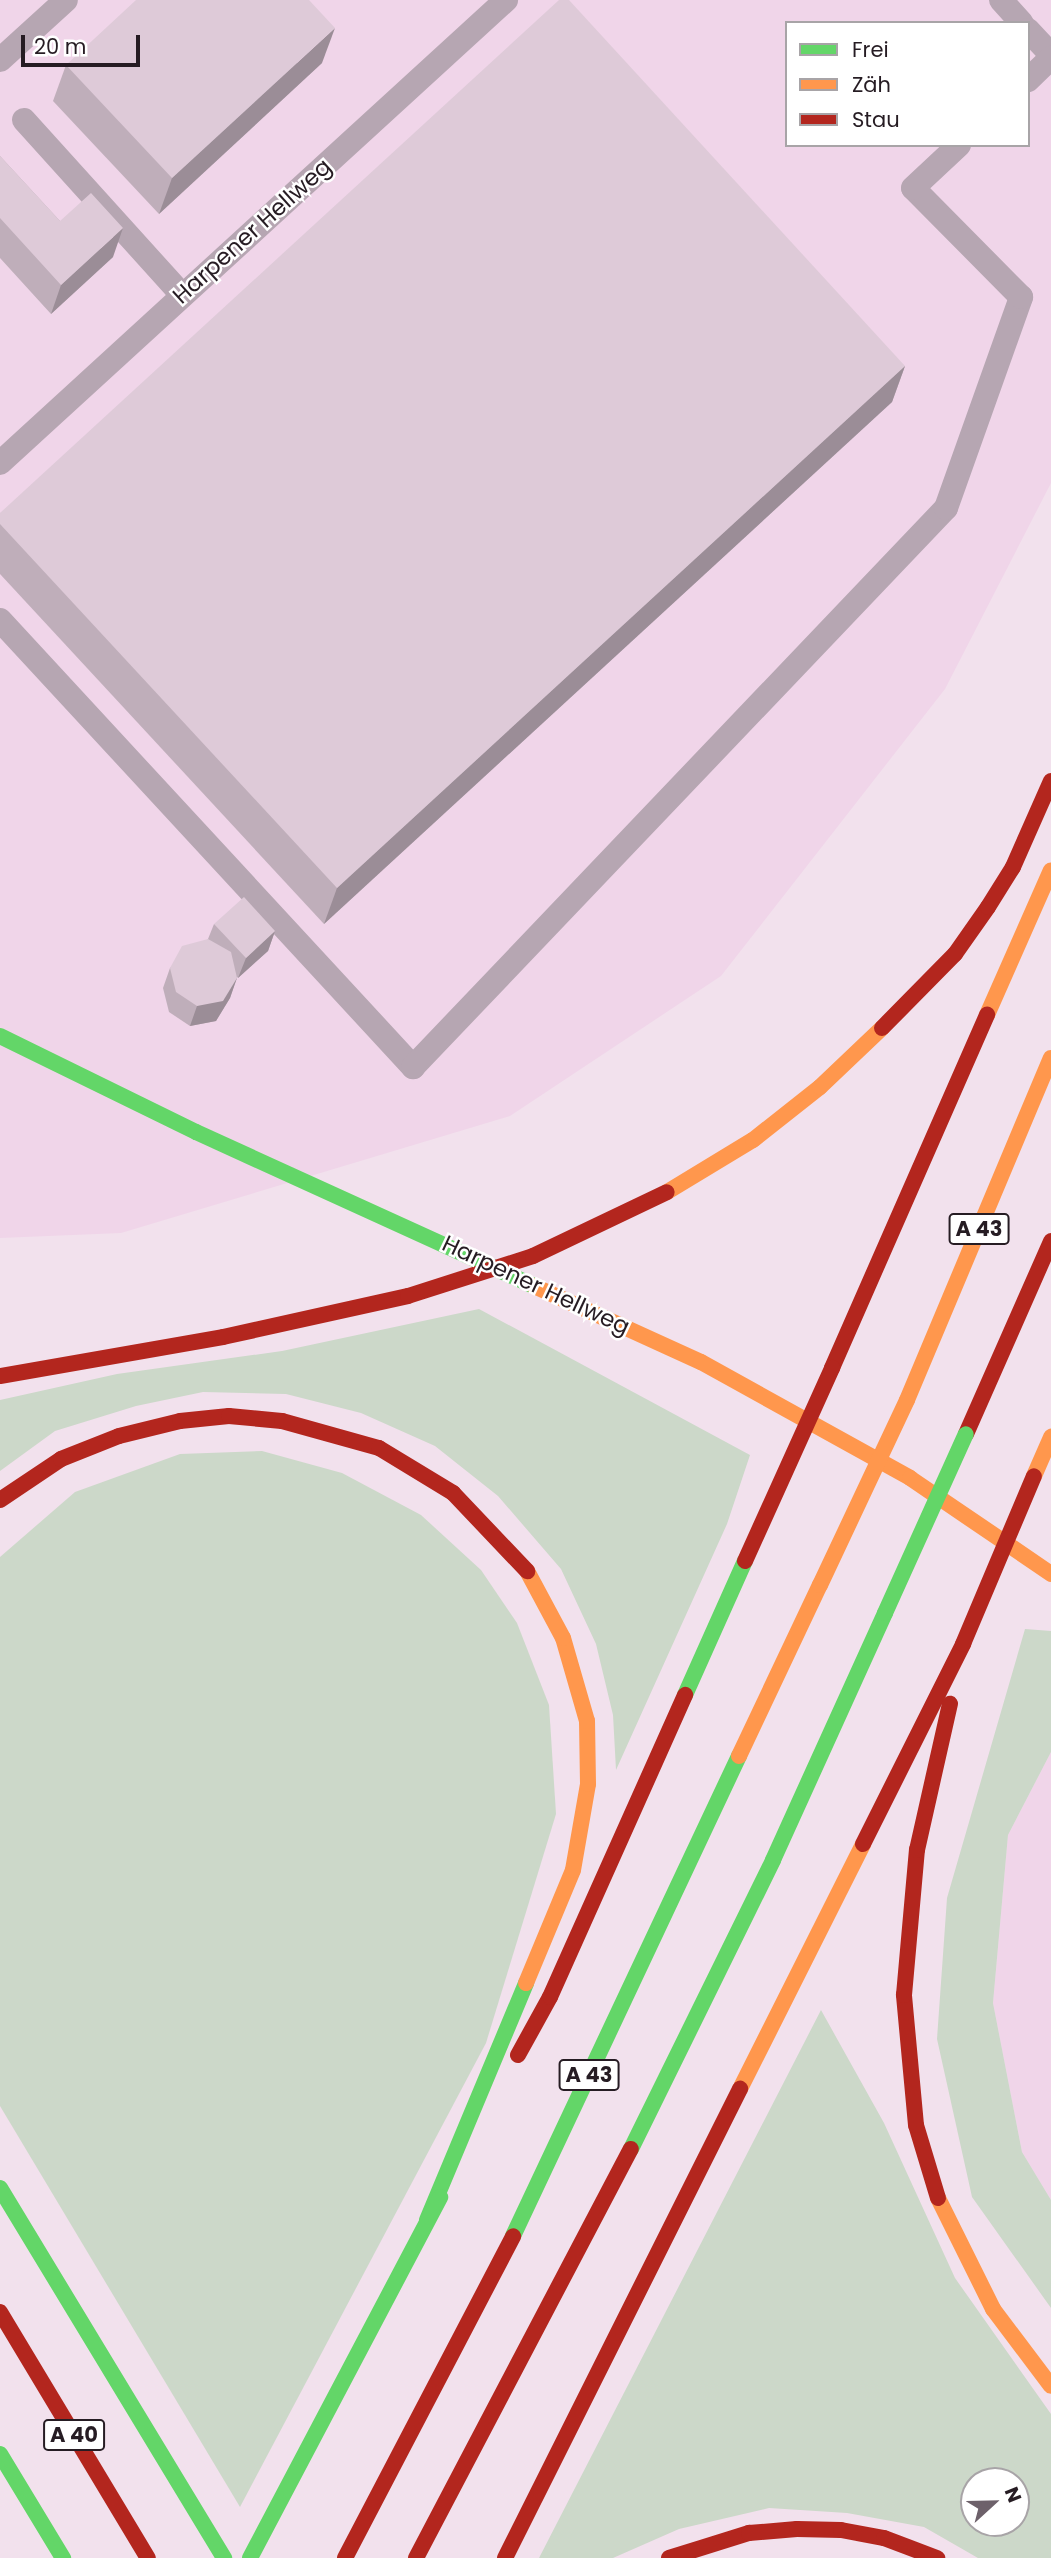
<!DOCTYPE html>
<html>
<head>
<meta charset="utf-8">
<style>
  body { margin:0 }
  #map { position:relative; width:1051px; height:2558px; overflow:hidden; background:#f2e1ed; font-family:Poppins,sans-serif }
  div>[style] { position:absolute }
  .built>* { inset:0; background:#f0d5e9 }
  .green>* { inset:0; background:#ccd8c9 }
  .lane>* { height:24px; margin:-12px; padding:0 12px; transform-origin:12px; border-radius:12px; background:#b6a6b2 }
  .fast>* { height:16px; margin:-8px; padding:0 8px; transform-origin:8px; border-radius:8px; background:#63d668 }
  .slow>* { height:16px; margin:-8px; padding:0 8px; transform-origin:8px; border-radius:8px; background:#ff974d }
  .jam>* { height:16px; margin:-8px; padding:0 8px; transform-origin:8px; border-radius:8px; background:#b3261e }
  .fast-bridge>* { height:16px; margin:-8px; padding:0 8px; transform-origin:8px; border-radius:8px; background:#63d668 }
  .slow-bridge>* { height:16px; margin:-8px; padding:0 8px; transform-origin:8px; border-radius:8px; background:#ff974d }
  .jam-bridge>* { height:16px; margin:-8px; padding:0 8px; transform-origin:8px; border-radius:8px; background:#b3261e }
  .wall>* { inset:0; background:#bfaeba }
  .shaded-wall>* { inset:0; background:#9b8d97 }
  .building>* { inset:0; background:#decad8 }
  span { translate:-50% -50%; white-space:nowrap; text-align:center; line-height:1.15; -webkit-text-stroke:5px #fff; paint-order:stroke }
  .shield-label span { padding:2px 5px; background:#fff; border:2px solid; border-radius:5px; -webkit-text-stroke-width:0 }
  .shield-label { font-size:21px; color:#261c23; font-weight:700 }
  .street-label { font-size:23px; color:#261c23 }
  .legend { position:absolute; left:785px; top:21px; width:245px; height:126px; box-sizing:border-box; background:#fff; border:2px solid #a8a4a7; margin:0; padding:9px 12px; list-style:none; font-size:21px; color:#261c23 }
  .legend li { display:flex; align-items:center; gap:14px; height:35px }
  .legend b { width:35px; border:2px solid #a8a4a7 }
  .north { position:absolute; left:960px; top:2467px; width:70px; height:70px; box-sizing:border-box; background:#fff; border:2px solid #a8a4a7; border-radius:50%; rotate:68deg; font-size:19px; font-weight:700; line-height:28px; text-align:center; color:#261c23 }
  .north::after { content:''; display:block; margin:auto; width:24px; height:32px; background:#6d616a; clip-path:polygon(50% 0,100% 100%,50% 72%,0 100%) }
  .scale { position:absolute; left:21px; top:35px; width:119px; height:32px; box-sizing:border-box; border:4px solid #261c23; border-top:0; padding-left:9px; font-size:21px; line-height:24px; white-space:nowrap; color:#261c23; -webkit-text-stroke:5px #fff; paint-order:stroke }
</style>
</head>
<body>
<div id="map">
  <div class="built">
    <div style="clip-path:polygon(evenodd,0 0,1051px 0,1051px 483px,945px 689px,721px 976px,510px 1116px,121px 1233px,0 1238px,0 0,787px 23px,1028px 23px,1028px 145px,787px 145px,787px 23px)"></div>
    <div style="clip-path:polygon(1051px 1752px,1051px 2200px,1022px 2152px,993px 2003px,1008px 1835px)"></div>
  </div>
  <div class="green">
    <div style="clip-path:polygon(479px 1309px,750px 1455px,727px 1524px,616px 1770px,613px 1715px,596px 1644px,561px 1569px,498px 1496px,435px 1446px,361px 1413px,286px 1394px,203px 1392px,136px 1406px,55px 1431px,0 1471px,0 1400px,117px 1374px,282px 1351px)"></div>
    <div style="clip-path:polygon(262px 1451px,342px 1473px,421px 1515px,481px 1570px,517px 1623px,549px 1705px,556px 1814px,486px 2043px,240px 2507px,0 2106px,0 1557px,75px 1492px,180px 1454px)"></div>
    <div style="clip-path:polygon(1025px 1629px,1051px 1631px,1051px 1752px,1008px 1835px,993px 2003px,1022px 2152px,1051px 2200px,1051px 2308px,972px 2197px,937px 2039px,947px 1898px)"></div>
    <div style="clip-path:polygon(evenodd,821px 2010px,884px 2123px,955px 2278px,1051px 2414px,1051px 2558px,978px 2558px,924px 2527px,847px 2513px,769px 2508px,679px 2529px,613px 2558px,539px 2558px,821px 2010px,974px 2481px,1016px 2481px,1016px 2523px,974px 2523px,974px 2481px)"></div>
  </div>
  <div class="lane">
    <div style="left:1001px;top:0;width:31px;rotate:48deg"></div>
    <div style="left:1028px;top:30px;width:34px;rotate:47deg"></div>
    <div style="left:0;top:60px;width:89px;rotate:-42.3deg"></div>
    <div style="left:1028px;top:80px;width:32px;rotate:-44deg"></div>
    <div style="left:24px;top:120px;width:236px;rotate:47.9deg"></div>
    <div style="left:0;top:463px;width:686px;rotate:-42.46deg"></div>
    <div style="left:0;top:620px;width:609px;rotate:47.26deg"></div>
    <div style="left:413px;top:1067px;width:772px;rotate:-46.36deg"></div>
    <div style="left:946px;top:508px;width:224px;rotate:-70.4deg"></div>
    <div style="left:1021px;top:297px;width:153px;rotate:-134.7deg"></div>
    <div style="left:913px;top:188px;width:63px;rotate:-43.1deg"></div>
  </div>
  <div class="fast">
    <div style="left:0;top:1036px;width:218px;rotate:26.1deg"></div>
    <div style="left:196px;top:1132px;width:371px;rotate:24.5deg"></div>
    <div style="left:685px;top:1695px;width:147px;rotate:-65.9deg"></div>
    <div style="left:631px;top:2149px;width:322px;rotate:-63.8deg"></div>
    <div style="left:773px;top:1860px;width:271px;rotate:-65.6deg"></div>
    <div style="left:0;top:2188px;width:433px;rotate:58.8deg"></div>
    <div style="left:427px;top:2220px;width:257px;rotate:-67.3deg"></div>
    <div style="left:513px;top:2236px;width:531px;rotate:-64.79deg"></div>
    <div style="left:0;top:2454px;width:122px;rotate:58.8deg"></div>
    <div style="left:250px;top:2558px;width:408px;rotate:-62.2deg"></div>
  </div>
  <div class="slow">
    <div style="left:987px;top:1015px;width:158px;rotate:-66.2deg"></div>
    <div style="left:667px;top:1192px;width:100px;rotate:-31.2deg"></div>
    <div style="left:753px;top:1140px;width:85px;rotate:-38.3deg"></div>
    <div style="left:820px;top:1087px;width:86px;rotate:-43.6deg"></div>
    <div style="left:534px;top:1286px;width:183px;rotate:24.5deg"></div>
    <div style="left:701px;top:1362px;width:239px;rotate:29deg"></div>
    <div style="left:910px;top:1478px;width:171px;rotate:34.2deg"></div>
    <div style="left:907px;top:1400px;width:371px;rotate:-67.2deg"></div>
    <div style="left:1034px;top:1476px;width:43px;rotate:-66.4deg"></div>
    <div style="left:739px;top:1756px;width:189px;rotate:-64.7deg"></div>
    <div style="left:526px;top:1983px;width:122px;rotate:-67.4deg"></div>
    <div style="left:573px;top:1870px;width:87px;rotate:-80.1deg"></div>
    <div style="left:588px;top:1784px;width:63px;rotate:-90.9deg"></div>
    <div style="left:587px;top:1721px;width:86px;rotate:-106.1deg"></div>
    <div style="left:563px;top:1638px;width:76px;rotate:-118.2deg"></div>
    <div style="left:740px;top:2089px;width:274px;rotate:-63.3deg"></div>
    <div style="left:938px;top:2198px;width:124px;rotate:63.6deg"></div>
    <div style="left:993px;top:2309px;width:96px;rotate:53deg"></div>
  </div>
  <div class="jam">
    <div style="left:882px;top:1028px;width:104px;rotate:-45.4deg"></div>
    <div style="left:955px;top:954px;width:57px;rotate:-54.9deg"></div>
    <div style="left:988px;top:907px;width:47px;rotate:-58deg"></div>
    <div style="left:1013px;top:867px;width:94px;rotate:-66.2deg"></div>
    <div style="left:832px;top:1368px;width:386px;rotate:-66.3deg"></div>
    <div style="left:0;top:1376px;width:226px;rotate:-9.9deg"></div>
    <div style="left:223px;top:1337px;width:189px;rotate:-12.5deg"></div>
    <div style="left:966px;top:1434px;width:211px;rotate:-66.2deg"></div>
    <div style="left:0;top:1500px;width:73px;rotate:-33.9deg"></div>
    <div style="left:61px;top:1459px;width:62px;rotate:-21.6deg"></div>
    <div style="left:119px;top:1436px;width:63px;rotate:-13.8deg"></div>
    <div style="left:180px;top:1421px;width:49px;rotate:-5.8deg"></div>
    <div style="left:229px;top:1416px;width:53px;rotate:5.4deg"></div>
    <div style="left:282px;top:1421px;width:101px;rotate:15.6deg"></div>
    <div style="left:379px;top:1448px;width:87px;rotate:31.3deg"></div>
    <div style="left:453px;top:1493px;width:108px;rotate:46.5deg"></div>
    <div style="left:863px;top:1844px;width:224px;rotate:-63.4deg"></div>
    <div style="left:518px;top:2055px;width:66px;rotate:-61.1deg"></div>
    <div style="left:550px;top:1997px;width:331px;rotate:-65.9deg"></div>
    <div style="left:938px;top:2198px;width:76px;rotate:-106.8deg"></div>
    <div style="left:916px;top:2125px;width:131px;rotate:-95.3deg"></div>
    <div style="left:904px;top:1995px;width:146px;rotate:-84.9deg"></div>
    <div style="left:917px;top:1850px;width:150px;rotate:-77.3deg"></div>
    <div style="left:0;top:2312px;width:287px;rotate:59deg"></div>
    <div style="left:345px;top:2558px;width:363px;rotate:-62.4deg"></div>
    <div style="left:416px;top:2558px;width:462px;rotate:-62.3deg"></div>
    <div style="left:505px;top:2558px;width:525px;rotate:-63.39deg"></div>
    <div style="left:669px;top:2558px;width:84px;rotate:-17.4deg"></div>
    <div style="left:749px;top:2533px;width:48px;rotate:-4.8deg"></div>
    <div style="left:797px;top:2529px;width:44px;rotate:1.3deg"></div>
    <div style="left:841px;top:2530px;width:44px;rotate:10.5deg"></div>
    <div style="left:884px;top:2538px;width:57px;rotate:20.7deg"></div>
  </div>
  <div class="fast-bridge">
    <div style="left:885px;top:1613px;width:196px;rotate:-65.7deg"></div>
  </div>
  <div class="slow-bridge">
    <div style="left:820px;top:1585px;width:204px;rotate:-64.8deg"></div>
  </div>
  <div class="jam-bridge">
    <div style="left:408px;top:1296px;width:131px;rotate:-17.7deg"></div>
    <div style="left:533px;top:1256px;width:148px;rotate:-25.5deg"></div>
    <div style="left:745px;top:1561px;width:212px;rotate:-65.7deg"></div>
    <div style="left:963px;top:1644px;width:182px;rotate:-67.1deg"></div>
  </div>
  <div class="wall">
    <div style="clip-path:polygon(322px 63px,159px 214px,53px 101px,66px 65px)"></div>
    <div style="clip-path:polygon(0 156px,60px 221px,113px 257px,51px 314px,0 258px)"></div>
    <div style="clip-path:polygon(905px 366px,892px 402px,324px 924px,0 574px,0 513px)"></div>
    <div style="clip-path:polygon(214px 924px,275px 931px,268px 951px,238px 978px,237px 977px,230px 998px,216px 1021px,190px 1026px,169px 1012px,163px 988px,170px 968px,208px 939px)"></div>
  </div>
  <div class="shaded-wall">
    <div style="clip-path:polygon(335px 28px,322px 63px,159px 214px,172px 178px)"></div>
    <div style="clip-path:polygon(123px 228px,113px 257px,51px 314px,61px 285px)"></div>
    <div style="clip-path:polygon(905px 366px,892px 402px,324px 924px,337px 888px)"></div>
    <div style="clip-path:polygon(275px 931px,268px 951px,238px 978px,246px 958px)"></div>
    <div style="clip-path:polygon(237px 978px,230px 998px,216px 1021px,190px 1026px,197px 1006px)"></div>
  </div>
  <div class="building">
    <div style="clip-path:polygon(136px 0,309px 0,335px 28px,172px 178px,66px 65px)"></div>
    <div style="clip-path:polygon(559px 0,569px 0,905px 366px,337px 888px,0 524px,0 513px)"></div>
    <div style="clip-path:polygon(0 156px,60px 221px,91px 193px,123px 228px,61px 285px,0 218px)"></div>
    <div style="clip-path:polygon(244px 897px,275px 931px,246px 958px,214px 924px)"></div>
    <div style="clip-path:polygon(208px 939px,231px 952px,237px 978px,223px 1001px,197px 1006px,176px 992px,170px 968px,182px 946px)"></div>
  </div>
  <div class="shield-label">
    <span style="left:979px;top:1229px">A 43</span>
    <span style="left:589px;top:2075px">A 43</span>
    <span style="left:74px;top:2435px">A 40</span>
  </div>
  <div class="street-label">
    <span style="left:252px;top:231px;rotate:-42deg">Harpener Hellweg</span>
    <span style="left:536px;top:1285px;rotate:25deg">Harpener Hellweg</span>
  </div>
  <ul class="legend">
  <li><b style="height:9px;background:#63d668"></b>Frei</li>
  <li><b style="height:9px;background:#ff974d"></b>Zäh</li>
  <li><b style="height:9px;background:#b3261e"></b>Stau</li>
  </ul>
  <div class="north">N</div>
  <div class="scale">20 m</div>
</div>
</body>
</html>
